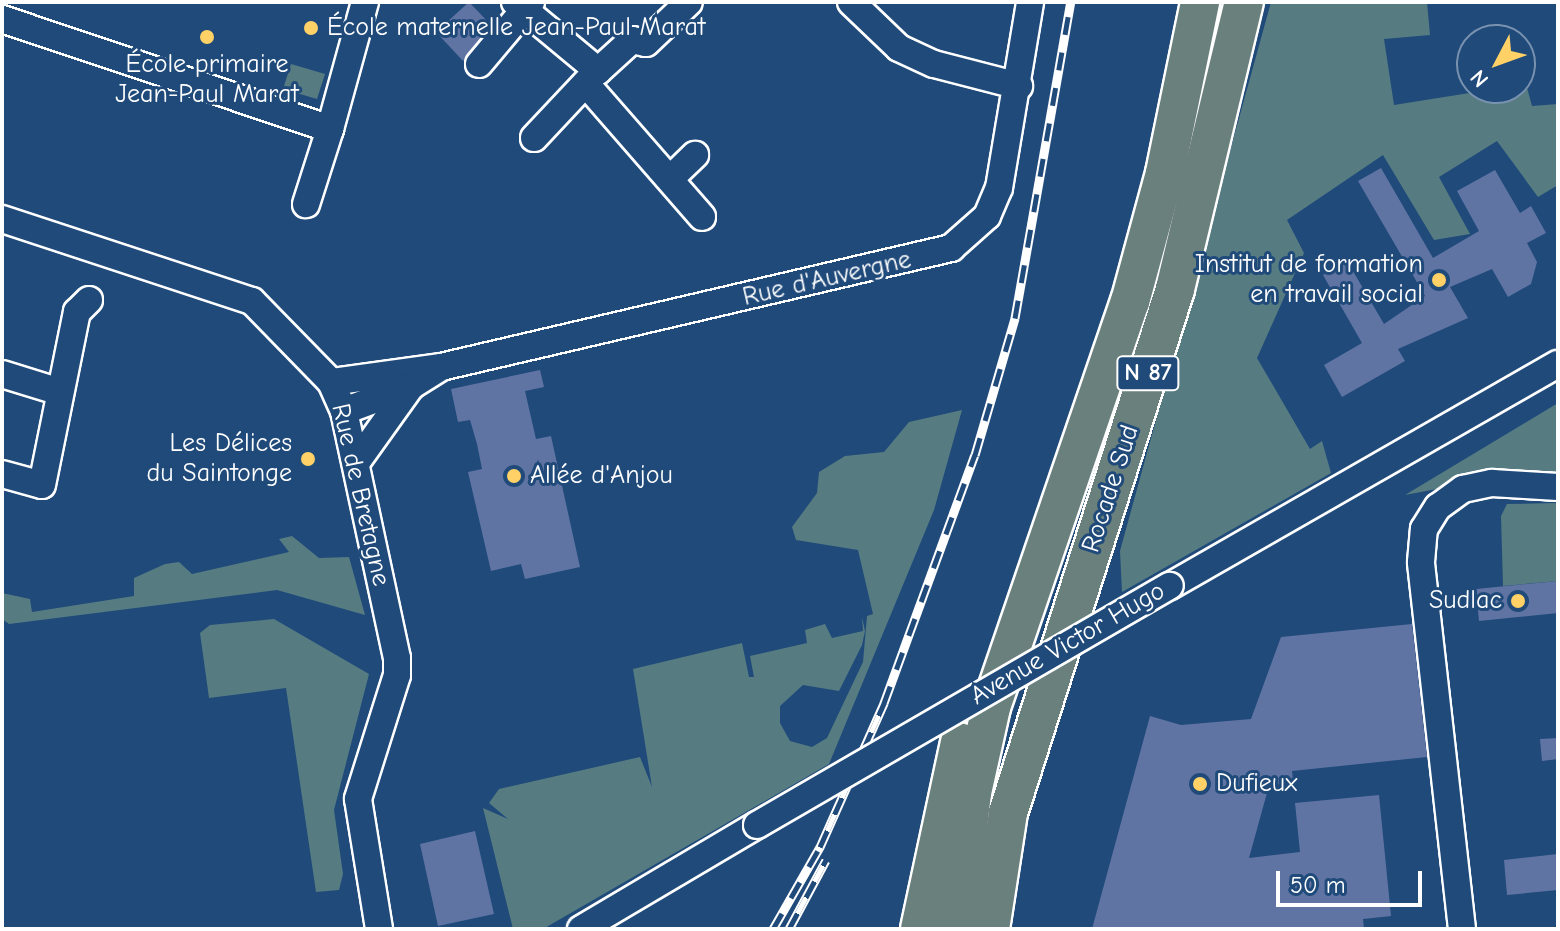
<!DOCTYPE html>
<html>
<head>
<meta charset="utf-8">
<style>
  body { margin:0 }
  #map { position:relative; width:1560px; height:931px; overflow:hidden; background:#1f4a7a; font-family:"Comic Neue",sans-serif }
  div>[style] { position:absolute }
  .green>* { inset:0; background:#567c82 }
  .building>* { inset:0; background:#6074a4 }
  .roads { filter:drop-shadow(2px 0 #fff) drop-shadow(-2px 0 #fff) drop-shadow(0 2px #fff) drop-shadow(0 -2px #fff) }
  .minor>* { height:26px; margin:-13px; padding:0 13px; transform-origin:13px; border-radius:13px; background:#1f4a7a }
  .highway>* { height:38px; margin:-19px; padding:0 19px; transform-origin:19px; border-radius:19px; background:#6a807d }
  .rail>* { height:9px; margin-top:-4.5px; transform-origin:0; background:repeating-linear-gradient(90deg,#1f4a7a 0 18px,#fff 0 36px); box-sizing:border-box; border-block:2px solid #fff }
  .bridges { filter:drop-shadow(2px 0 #fff) drop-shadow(-2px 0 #fff) drop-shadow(0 2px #fff) drop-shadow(0 -2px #fff) }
  .minor-bridge>* { height:26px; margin:-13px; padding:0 13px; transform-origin:13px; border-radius:13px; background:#1f4a7a }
  .dots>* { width:22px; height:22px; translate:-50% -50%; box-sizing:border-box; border:4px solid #1f4a7a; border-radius:50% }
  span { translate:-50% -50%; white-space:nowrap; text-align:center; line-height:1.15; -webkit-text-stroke:6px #1f4a7a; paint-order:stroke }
  .shield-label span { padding:2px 6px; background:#1f4a7a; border:2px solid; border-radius:6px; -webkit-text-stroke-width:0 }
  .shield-label { font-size:24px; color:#fff; font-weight:700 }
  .poi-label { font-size:26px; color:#fff }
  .left { translate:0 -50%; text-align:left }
  .right { translate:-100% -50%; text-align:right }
  .street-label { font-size:26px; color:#fff }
  .frame { position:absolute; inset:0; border:4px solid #fff; pointer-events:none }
  .north { position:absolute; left:1456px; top:24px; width:80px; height:80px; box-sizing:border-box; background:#1f4a7a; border:2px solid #7992af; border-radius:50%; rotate:229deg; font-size:22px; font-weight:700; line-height:32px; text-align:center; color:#fff }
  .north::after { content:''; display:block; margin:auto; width:28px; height:36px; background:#ffd166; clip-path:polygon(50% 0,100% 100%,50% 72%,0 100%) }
  .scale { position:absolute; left:1276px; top:871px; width:146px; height:36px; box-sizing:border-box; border:4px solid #fff; border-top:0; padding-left:10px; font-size:24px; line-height:28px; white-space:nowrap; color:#fff; -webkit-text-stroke:6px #1f4a7a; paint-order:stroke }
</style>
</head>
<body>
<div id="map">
  <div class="green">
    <div style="clip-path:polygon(1271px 2px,1427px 2px,1430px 35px,1384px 39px,1394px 105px,1526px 84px,1532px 106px,1558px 104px,1558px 185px,1538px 197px,1497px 141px,1439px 177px,1470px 234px,1434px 240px,1383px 155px,1287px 220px,1304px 253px,1257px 358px,1310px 449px,1322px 441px,1331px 473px,1122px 592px,1120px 551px)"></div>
    <div style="clip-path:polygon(291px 64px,325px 74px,317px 99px,283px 89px)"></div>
    <div style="clip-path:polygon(1558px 403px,1558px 474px,1531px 471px,1405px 495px)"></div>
    <div style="clip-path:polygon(962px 410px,934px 510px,829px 764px,543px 929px,513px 929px,483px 808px,508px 819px,489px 803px,499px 789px,640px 757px,652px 787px,633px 669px,742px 643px,749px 677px,754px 677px,750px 656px,807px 643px,805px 630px,825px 624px,832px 638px,863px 631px,862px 617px,865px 631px,862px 645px,839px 691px,803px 685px,780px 706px,780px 723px,790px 741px,812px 747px,827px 738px,863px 662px,867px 616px,873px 614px,858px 550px,796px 540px,792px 527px,817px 493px,819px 472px,845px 456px,884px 452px,909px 422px)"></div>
    <div style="clip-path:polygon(1558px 503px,1558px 581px,1503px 586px,1501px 516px,1507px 504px)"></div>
    <div style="clip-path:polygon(292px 536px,319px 558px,349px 557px,365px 615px,277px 590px,9px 624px,2px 619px,2px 593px,30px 599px,32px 612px,134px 596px,134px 578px,165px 564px,179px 562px,192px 574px,289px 552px,279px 539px)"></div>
    <div style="clip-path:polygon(274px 619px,369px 674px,334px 810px,343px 874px,339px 890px,316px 892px,286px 688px,209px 698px,200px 633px,210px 625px)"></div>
  </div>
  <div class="building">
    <div style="clip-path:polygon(469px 2px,491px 25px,463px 61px,436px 32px)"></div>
    <div style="clip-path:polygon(1381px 168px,1433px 258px,1479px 231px,1457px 191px,1495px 170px,1520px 213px,1531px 206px,1546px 233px,1527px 243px,1537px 262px,1531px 284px,1508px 297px,1492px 269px,1450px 287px,1468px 318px,1398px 349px,1405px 361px,1342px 397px,1324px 365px,1362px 343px,1323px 275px,1347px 261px,1384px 324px,1425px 296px,1358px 181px)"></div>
    <div style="clip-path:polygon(540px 370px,544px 387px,525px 391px,536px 439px,551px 436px,580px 567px,525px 579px,521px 564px,491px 571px,468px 472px,482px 469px,477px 444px,470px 420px,458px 422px,451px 389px)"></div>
    <div style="clip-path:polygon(1558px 581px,1558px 613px,1479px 621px,1476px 589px)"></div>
    <div style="clip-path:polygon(1412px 624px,1427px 757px,1292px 771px,1294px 789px,1270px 782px,1249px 858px,1300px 852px,1295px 803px,1379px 795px,1391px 916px,1363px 919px,1364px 929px,1092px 929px,1150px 716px,1181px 725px,1251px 719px,1281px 637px)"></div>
    <div style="clip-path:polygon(1558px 738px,1558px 759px,1542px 761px,1540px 739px)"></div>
    <div style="clip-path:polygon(475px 831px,494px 914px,438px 926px,420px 844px)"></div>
    <div style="clip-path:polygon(1558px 854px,1558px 890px,1507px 895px,1504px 860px)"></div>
  </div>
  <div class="roads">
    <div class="minor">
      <div style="left:515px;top:2px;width:108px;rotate:39.7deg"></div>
      <div style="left:598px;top:71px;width:46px;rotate:-42.4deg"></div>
      <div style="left:632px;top:40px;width:14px;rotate:12deg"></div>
      <div style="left:646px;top:43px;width:59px;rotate:-43.6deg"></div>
      <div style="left:851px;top:2px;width:66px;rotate:43.8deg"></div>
      <div style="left:899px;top:48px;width:38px;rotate:25deg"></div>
      <div style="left:934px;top:64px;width:88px;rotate:14.5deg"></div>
      <div style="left:2px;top:19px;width:346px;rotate:18.5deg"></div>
      <div style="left:330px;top:129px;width:79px;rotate:107.7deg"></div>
      <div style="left:479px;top:64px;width:81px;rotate:-50deg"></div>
      <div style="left:587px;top:85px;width:175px;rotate:48.9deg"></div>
      <div style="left:330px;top:129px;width:132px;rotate:-74.6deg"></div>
      <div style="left:534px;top:138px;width:92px;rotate:-46.8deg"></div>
      <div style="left:670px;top:179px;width:35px;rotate:-44deg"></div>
      <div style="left:2px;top:219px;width:263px;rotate:18.2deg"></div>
      <div style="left:252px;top:301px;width:113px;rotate:45.7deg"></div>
      <div style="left:331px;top:382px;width:32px;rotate:66deg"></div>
      <div style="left:344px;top:411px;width:253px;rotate:77.9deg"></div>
      <div style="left:397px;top:658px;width:17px;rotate:90deg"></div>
      <div style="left:397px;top:675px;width:130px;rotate:107.5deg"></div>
      <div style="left:358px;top:799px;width:132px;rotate:80.8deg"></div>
      <div style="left:2px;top:374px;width:58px;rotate:17.2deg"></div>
      <div style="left:331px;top:382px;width:111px;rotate:-7.8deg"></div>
      <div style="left:441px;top:367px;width:524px;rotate:-13.13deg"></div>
      <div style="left:951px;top:248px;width:48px;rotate:-41.6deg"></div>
      <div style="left:987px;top:216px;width:30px;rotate:-67deg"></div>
      <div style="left:999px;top:188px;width:189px;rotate:-80.5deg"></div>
      <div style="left:344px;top:411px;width:72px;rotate:-20.5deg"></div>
      <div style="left:356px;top:463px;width:95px;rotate:-54.5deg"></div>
      <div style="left:411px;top:386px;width:32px;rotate:-32deg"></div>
      <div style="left:2px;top:474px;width:41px;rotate:15.4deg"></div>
      <div style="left:42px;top:485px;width:177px;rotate:-78.6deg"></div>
      <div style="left:77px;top:312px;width:17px;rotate:-45deg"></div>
      <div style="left:1170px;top:586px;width:447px;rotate:-29.8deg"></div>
      <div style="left:581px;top:929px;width:204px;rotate:-30.6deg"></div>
      <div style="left:1462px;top:929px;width:369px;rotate:-96.4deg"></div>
      <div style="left:1421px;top:562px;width:33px;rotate:-85deg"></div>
      <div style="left:1424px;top:529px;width:26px;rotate:-58deg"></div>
      <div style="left:1438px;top:507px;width:31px;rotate:-36deg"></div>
      <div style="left:1463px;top:489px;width:30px;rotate:-12deg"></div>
      <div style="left:1492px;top:483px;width:66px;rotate:3.5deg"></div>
    </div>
    <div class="highway">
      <div style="left:920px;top:929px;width:191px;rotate:-77.9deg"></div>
      <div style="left:956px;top:929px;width:137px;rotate:-83.3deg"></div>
      <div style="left:972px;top:793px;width:88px;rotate:-77.5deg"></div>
      <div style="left:991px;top:707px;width:428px;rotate:-71.1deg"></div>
      <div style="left:1130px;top:302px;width:134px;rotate:-74.8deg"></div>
      <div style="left:1165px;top:173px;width:175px;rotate:-78.4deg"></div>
      <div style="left:990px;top:929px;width:117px;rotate:-81.2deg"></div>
      <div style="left:1008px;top:813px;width:550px;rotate:-72.32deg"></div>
      <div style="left:1175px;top:289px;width:295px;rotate:-76.5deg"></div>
    </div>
  </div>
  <div class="rail">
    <div style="left:773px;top:929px;width:95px;rotate:-60.2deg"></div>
    <div style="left:820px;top:847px;width:158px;rotate:-66deg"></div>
    <div style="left:884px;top:703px;width:264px;rotate:-69.9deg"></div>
    <div style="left:975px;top:455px;width:143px;rotate:-73.7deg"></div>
    <div style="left:1015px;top:318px;width:321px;rotate:-80deg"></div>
    <div style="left:789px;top:929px;width:78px;rotate:-61.8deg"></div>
  </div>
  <div class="bridges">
    <div class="minor-bridge">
      <div style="left:757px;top:825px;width:477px;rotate:-30.1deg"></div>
    </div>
  </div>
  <div class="dots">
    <div style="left:311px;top:28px;background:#ffd166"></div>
    <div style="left:207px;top:37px;background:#ffd166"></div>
    <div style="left:1439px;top:280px;background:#ffd166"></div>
    <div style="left:308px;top:459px;background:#ffd166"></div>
    <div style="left:514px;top:476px;background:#ffd166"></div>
    <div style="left:1518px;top:601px;background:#ffd166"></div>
    <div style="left:1200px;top:784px;background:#ffd166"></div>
  </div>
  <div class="shield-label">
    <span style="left:1148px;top:373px">N 87</span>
  </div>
  <div class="poi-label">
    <span class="left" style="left:327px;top:28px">École maternelle Jean-Paul Marat</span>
    <span style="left:207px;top:80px">École primaire<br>Jean-Paul Marat</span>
    <span class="right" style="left:1423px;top:280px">Institut de formation<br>en travail social</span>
    <span class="right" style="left:292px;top:459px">Les Délices<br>du Saintonge</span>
    <span class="left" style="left:530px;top:476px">Allée d'Anjou</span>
    <span class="right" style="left:1502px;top:601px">Sudlac</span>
    <span class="left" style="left:1216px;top:784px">Dufieux</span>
  </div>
  <div class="street-label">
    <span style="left:827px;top:279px;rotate:-13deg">Rue d'Auvergne</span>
    <span style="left:1111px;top:489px;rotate:-72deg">Rocade Sud</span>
    <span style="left:360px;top:495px;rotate:77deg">Rue de Bretagne</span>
    <span style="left:1068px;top:644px;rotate:-30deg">Avenue Victor Hugo</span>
  </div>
  <div class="frame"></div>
  <div class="north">N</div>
  <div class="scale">50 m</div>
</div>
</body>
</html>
